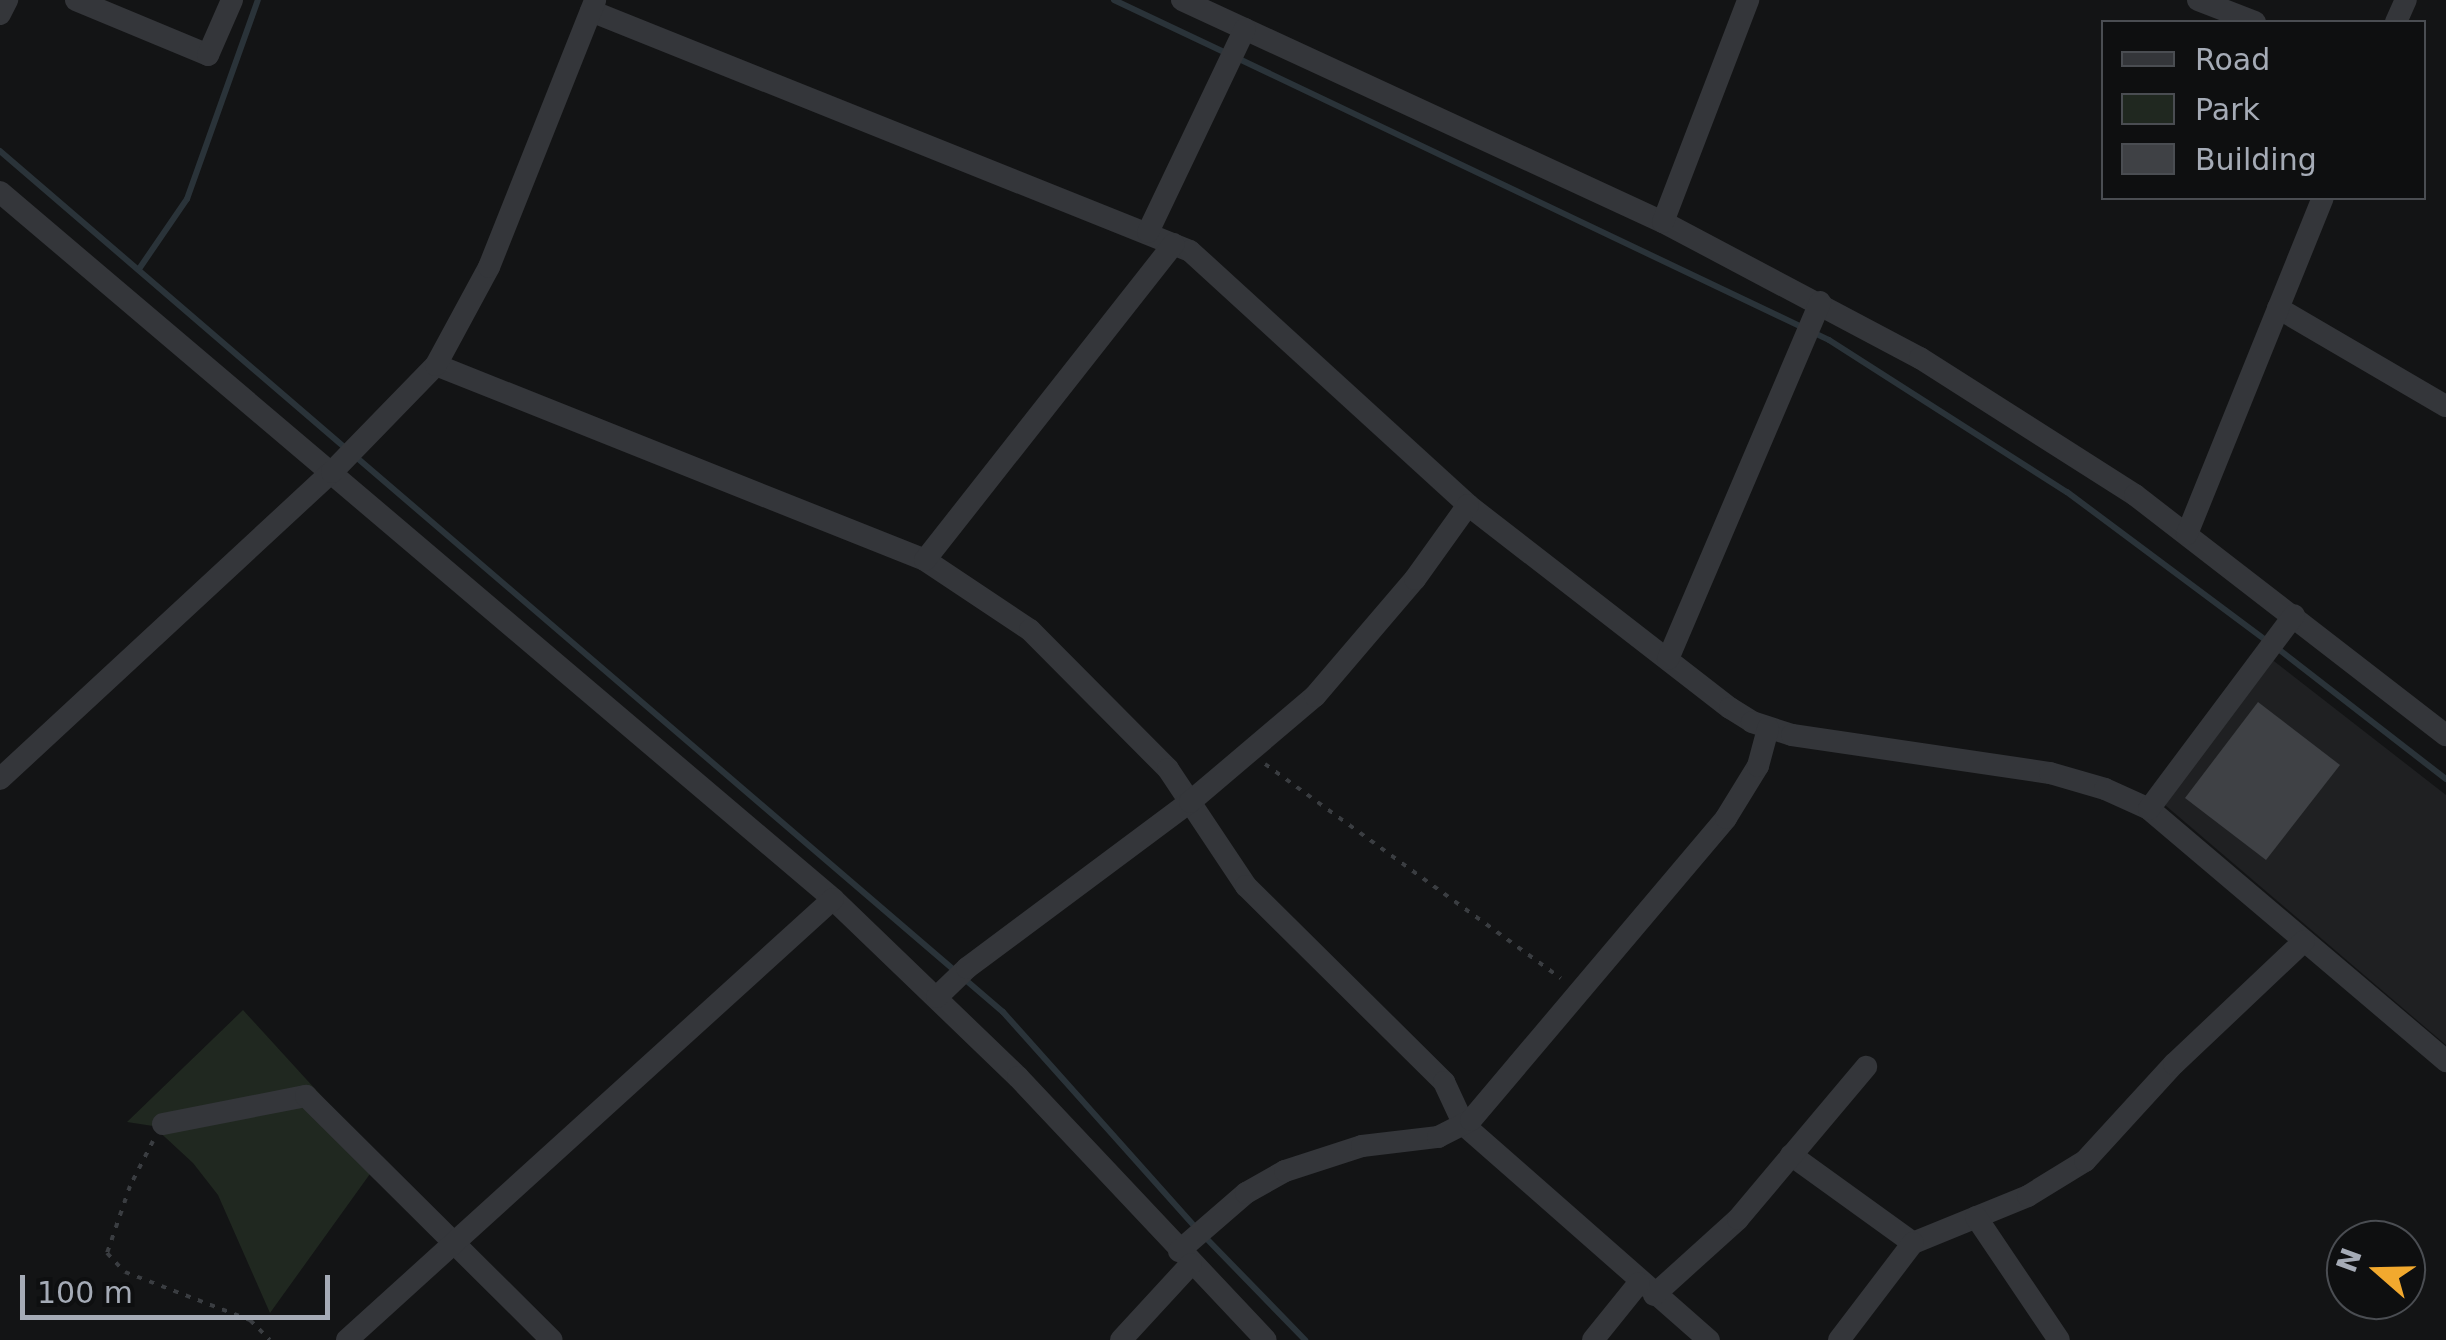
<!DOCTYPE html>
<html>
<head>
<meta charset="utf-8">
<style>
  body { margin:0 }
  #map { position:relative; width:2446px; height:1340px; overflow:hidden; background:#131415; font-family:"DejaVu Sans",sans-serif }
  div>[style] { position:absolute }
  .built>* { inset:0; background:#1f2022 }
  .green>* { inset:0; background:#202820 }
  .stream>* { height:6px; margin:-3px; padding:0 3px; transform-origin:3px; border-radius:3px; background:#2a3339 }
  .building>* { inset:0; background:#3f4145 }
  .path>* { height:4px; margin-top:-2px; transform-origin:0; background:repeating-linear-gradient(90deg,#3a3d41 0 5px,transparent 0 13px) }
  .minor>* { height:22px; margin:-11px; padding:0 11px; transform-origin:11px; border-radius:11px; background:#34363a }
  span { translate:-50% -50%; white-space:nowrap; text-align:center; line-height:1.15; -webkit-text-stroke:10px #0e0f10; paint-order:stroke }
  .legend { position:absolute; left:2101px; top:20px; width:325px; height:180px; box-sizing:border-box; background:#0e0f10; border:2px solid #4a4d52; margin:0; padding:12px 18px; list-style:none; font-size:30px; color:#a5abb6 }
  .legend li { display:flex; align-items:center; gap:20px; height:50px }
  .legend b { width:50px; border:2px solid #4a4d52 }
  .north { position:absolute; left:2326px; top:1220px; width:100px; height:100px; box-sizing:border-box; background:#0e0f10; border:2px solid #4a4d52; border-radius:50%; rotate:290deg; font-size:28px; font-weight:700; line-height:40px; text-align:center; color:#a5abb6 }
  .north::after { content:''; display:block; margin:auto; width:35px; height:45px; background:#f2a92e; clip-path:polygon(50% 0,100% 100%,50% 72%,0 100%) }
  .scale { position:absolute; left:20px; top:1275px; width:310px; height:45px; box-sizing:border-box; border:5px solid #a5abb6; border-top:0; padding-left:12px; font-size:30px; line-height:35px; white-space:nowrap; color:#a5abb6; -webkit-text-stroke:8px #0e0f10; paint-order:stroke }
</style>
</head>
<body>
<div id="map">
  <div class="built">
    <div style="clip-path:polygon(2270px 658px,2446px 795px,2446px 1045px,2165px 805px)"></div>
  </div>
  <div class="green">
    <div style="clip-path:polygon(243px 1010px,380px 1160px,270px 1313px,218px 1195px,193px 1163px,153px 1126px,127px 1122px)"></div>
  </div>
  <div class="stream">
    <div style="left:1114px;top:0;width:124px;rotate:25.3deg"></div>
    <div style="left:1237px;top:58px;width:656px;rotate:25.47deg"></div>
    <div style="left:1829px;top:340px;width:282px;rotate:32.6deg"></div>
    <div style="left:2067px;top:492px;width:249px;rotate:36.7deg"></div>
    <div style="left:0;top:151px;width:457px;rotate:40.7deg"></div>
    <div style="left:139px;top:269px;width:85px;rotate:-55.6deg"></div>
    <div style="left:187px;top:199px;width:211px;rotate:-70.4deg"></div>
    <div style="left:356px;top:457px;width:852px;rotate:40.62deg"></div>
    <div style="left:1003px;top:1012px;width:290px;rotate:48.2deg"></div>
    <div style="left:2277px;top:648px;width:214px;rotate:37.8deg"></div>
    <div style="left:1205px;top:1237px;width:144px;rotate:45.8deg"></div>
  </div>
  <div class="building">
    <div style="clip-path:polygon(2258px 702px,2340px 765px,2266px 860px,2185px 798px)"></div>
  </div>
  <div class="path">
    <div style="left:1265px;top:764px;width:365px;rotate:35.9deg"></div>
    <div style="left:153px;top:1141px;width:51px;rotate:117.1deg"></div>
    <div style="left:130px;top:1186px;width:71px;rotate:108.9deg"></div>
    <div style="left:107px;top:1253px;width:26px;rotate:47deg"></div>
    <div style="left:125px;top:1272px;width:134px;rotate:21deg"></div>
    <div style="left:250px;top:1320px;width:28px;rotate:45deg"></div>
  </div>
  <div class="minor">
    <div style="left:76px;top:0;width:143px;rotate:22.6deg"></div>
    <div style="left:208px;top:55px;width:60px;rotate:-66.4deg"></div>
    <div style="left:1182px;top:0;width:530px;rotate:24.78deg"></div>
    <div style="left:1663px;top:222px;width:291px;rotate:27.9deg"></div>
    <div style="left:1920px;top:358px;width:255px;rotate:32.5deg"></div>
    <div style="left:2135px;top:495px;width:393px;rotate:37.7deg"></div>
    <div style="left:2198px;top:0;width:61px;rotate:21.1deg"></div>
    <div style="left:591px;top:11px;width:645px;rotate:21.83deg"></div>
    <div style="left:1190px;top:251px;width:377px;rotate:42.4deg"></div>
    <div style="left:1468px;top:505px;width:331px;rotate:37.8deg"></div>
    <div style="left:1730px;top:708px;width:26px;rotate:32deg"></div>
    <div style="left:1752px;top:722px;width:42px;rotate:18deg"></div>
    <div style="left:1792px;top:735px;width:261px;rotate:8.4deg"></div>
    <div style="left:2050px;top:773px;width:57px;rotate:16.2deg"></div>
    <div style="left:2105px;top:789px;width:48px;rotate:24.4deg"></div>
    <div style="left:2149px;top:809px;width:390px;rotate:40.3deg"></div>
    <div style="left:0;top:14px;width:16px;rotate:-63deg"></div>
    <div style="left:2396px;top:22px;width:24px;rotate:-66deg"></div>
    <div style="left:0;top:192px;width:1093px;rotate:40.32deg"></div>
    <div style="left:833px;top:899px;width:257px;rotate:43.9deg"></div>
    <div style="left:1018px;top:1077px;width:361px;rotate:46.7deg"></div>
    <div style="left:1663px;top:222px;width:238px;rotate:-69deg"></div>
    <div style="left:1148px;top:232px;width:225px;rotate:-64.5deg"></div>
    <div style="left:2278px;top:308px;width:194px;rotate:30.3deg"></div>
    <div style="left:436px;top:365px;width:526px;rotate:21.74deg"></div>
    <div style="left:925px;top:560px;width:126px;rotate:33.7deg"></div>
    <div style="left:1030px;top:630px;width:196px;rotate:45.2deg"></div>
    <div style="left:1168px;top:769px;width:141px;rotate:56.3deg"></div>
    <div style="left:1246px;top:886px;width:279px;rotate:44.7deg"></div>
    <div style="left:1444px;top:1082px;width:47px;rotate:65.1deg"></div>
    <div style="left:1464px;top:1125px;width:326px;rotate:41.3deg"></div>
    <div style="left:2187px;top:534px;width:362px;rotate:-68deg"></div>
    <div style="left:925px;top:560px;width:402px;rotate:-51.8deg"></div>
    <div style="left:1668px;top:659px;width:388px;rotate:-66.9deg"></div>
    <div style="left:0;top:779px;width:452px;rotate:-42.8deg"></div>
    <div style="left:332px;top:472px;width:149px;rotate:-45.8deg"></div>
    <div style="left:436px;top:365px;width:111px;rotate:-61.6deg"></div>
    <div style="left:489px;top:267px;width:287px;rotate:-68.3deg"></div>
    <div style="left:2149px;top:809px;width:242px;rotate:-53.2deg"></div>
    <div style="left:937px;top:997px;width:42px;rotate:-44deg"></div>
    <div style="left:967px;top:968px;width:278px;rotate:-36.7deg"></div>
    <div style="left:1190px;top:802px;width:164px;rotate:-40.3deg"></div>
    <div style="left:1315px;top:696px;width:154px;rotate:-49.5deg"></div>
    <div style="left:1415px;top:579px;width:91px;rotate:-54.4deg"></div>
    <div style="left:163px;top:1124px;width:146px;rotate:-11.1deg"></div>
    <div style="left:306px;top:1096px;width:346px;rotate:44.8deg"></div>
    <div style="left:1791px;top:1155px;width:150px;rotate:35.8deg"></div>
    <div style="left:1913px;top:1243px;width:124px;rotate:-22.2deg"></div>
    <div style="left:2028px;top:1196px;width:67px;rotate:-31.6deg"></div>
    <div style="left:2085px;top:1161px;width:132px;rotate:-47.5deg"></div>
    <div style="left:2174px;top:1064px;width:179px;rotate:-43.4deg"></div>
    <div style="left:1976px;top:1217px;width:148px;rotate:56deg"></div>
    <div style="left:1179px;top:1251px;width:89px;rotate:-40.9deg"></div>
    <div style="left:1246px;top:1193px;width:45px;rotate:-29.4deg"></div>
    <div style="left:1285px;top:1171px;width:81px;rotate:-18deg"></div>
    <div style="left:1362px;top:1146px;width:77px;rotate:-6.8deg"></div>
    <div style="left:1438px;top:1137px;width:37px;rotate:-27deg"></div>
    <div style="left:1471px;top:1120px;width:395px;rotate:-49.8deg"></div>
    <div style="left:1726px;top:818px;width:61px;rotate:-58.4deg"></div>
    <div style="left:1758px;top:766px;width:39px;rotate:-75deg"></div>
    <div style="left:1654px;top:1295px;width:113px;rotate:-42.1deg"></div>
    <div style="left:1738px;top:1219px;width:199px;rotate:-49.9deg"></div>
    <div style="left:347px;top:1340px;width:656px;rotate:-42.22deg"></div>
    <div style="left:1121px;top:1340px;width:103px;rotate:-47.4deg"></div>
    <div style="left:1593px;top:1340px;width:73px;rotate:-51.1deg"></div>
    <div style="left:1839px;top:1340px;width:122px;rotate:-52.7deg"></div>
  </div>
  <ul class="legend">
  <li><b style="height:12px;background:#34363a"></b>Road</li>
  <li><b style="height:28px;background:#202820"></b>Park</li>
  <li><b style="height:28px;background:#3f4145"></b>Building</li>
  </ul>
  <div class="north">N</div>
  <div class="scale">100 m</div>
</div>
</body>
</html>
